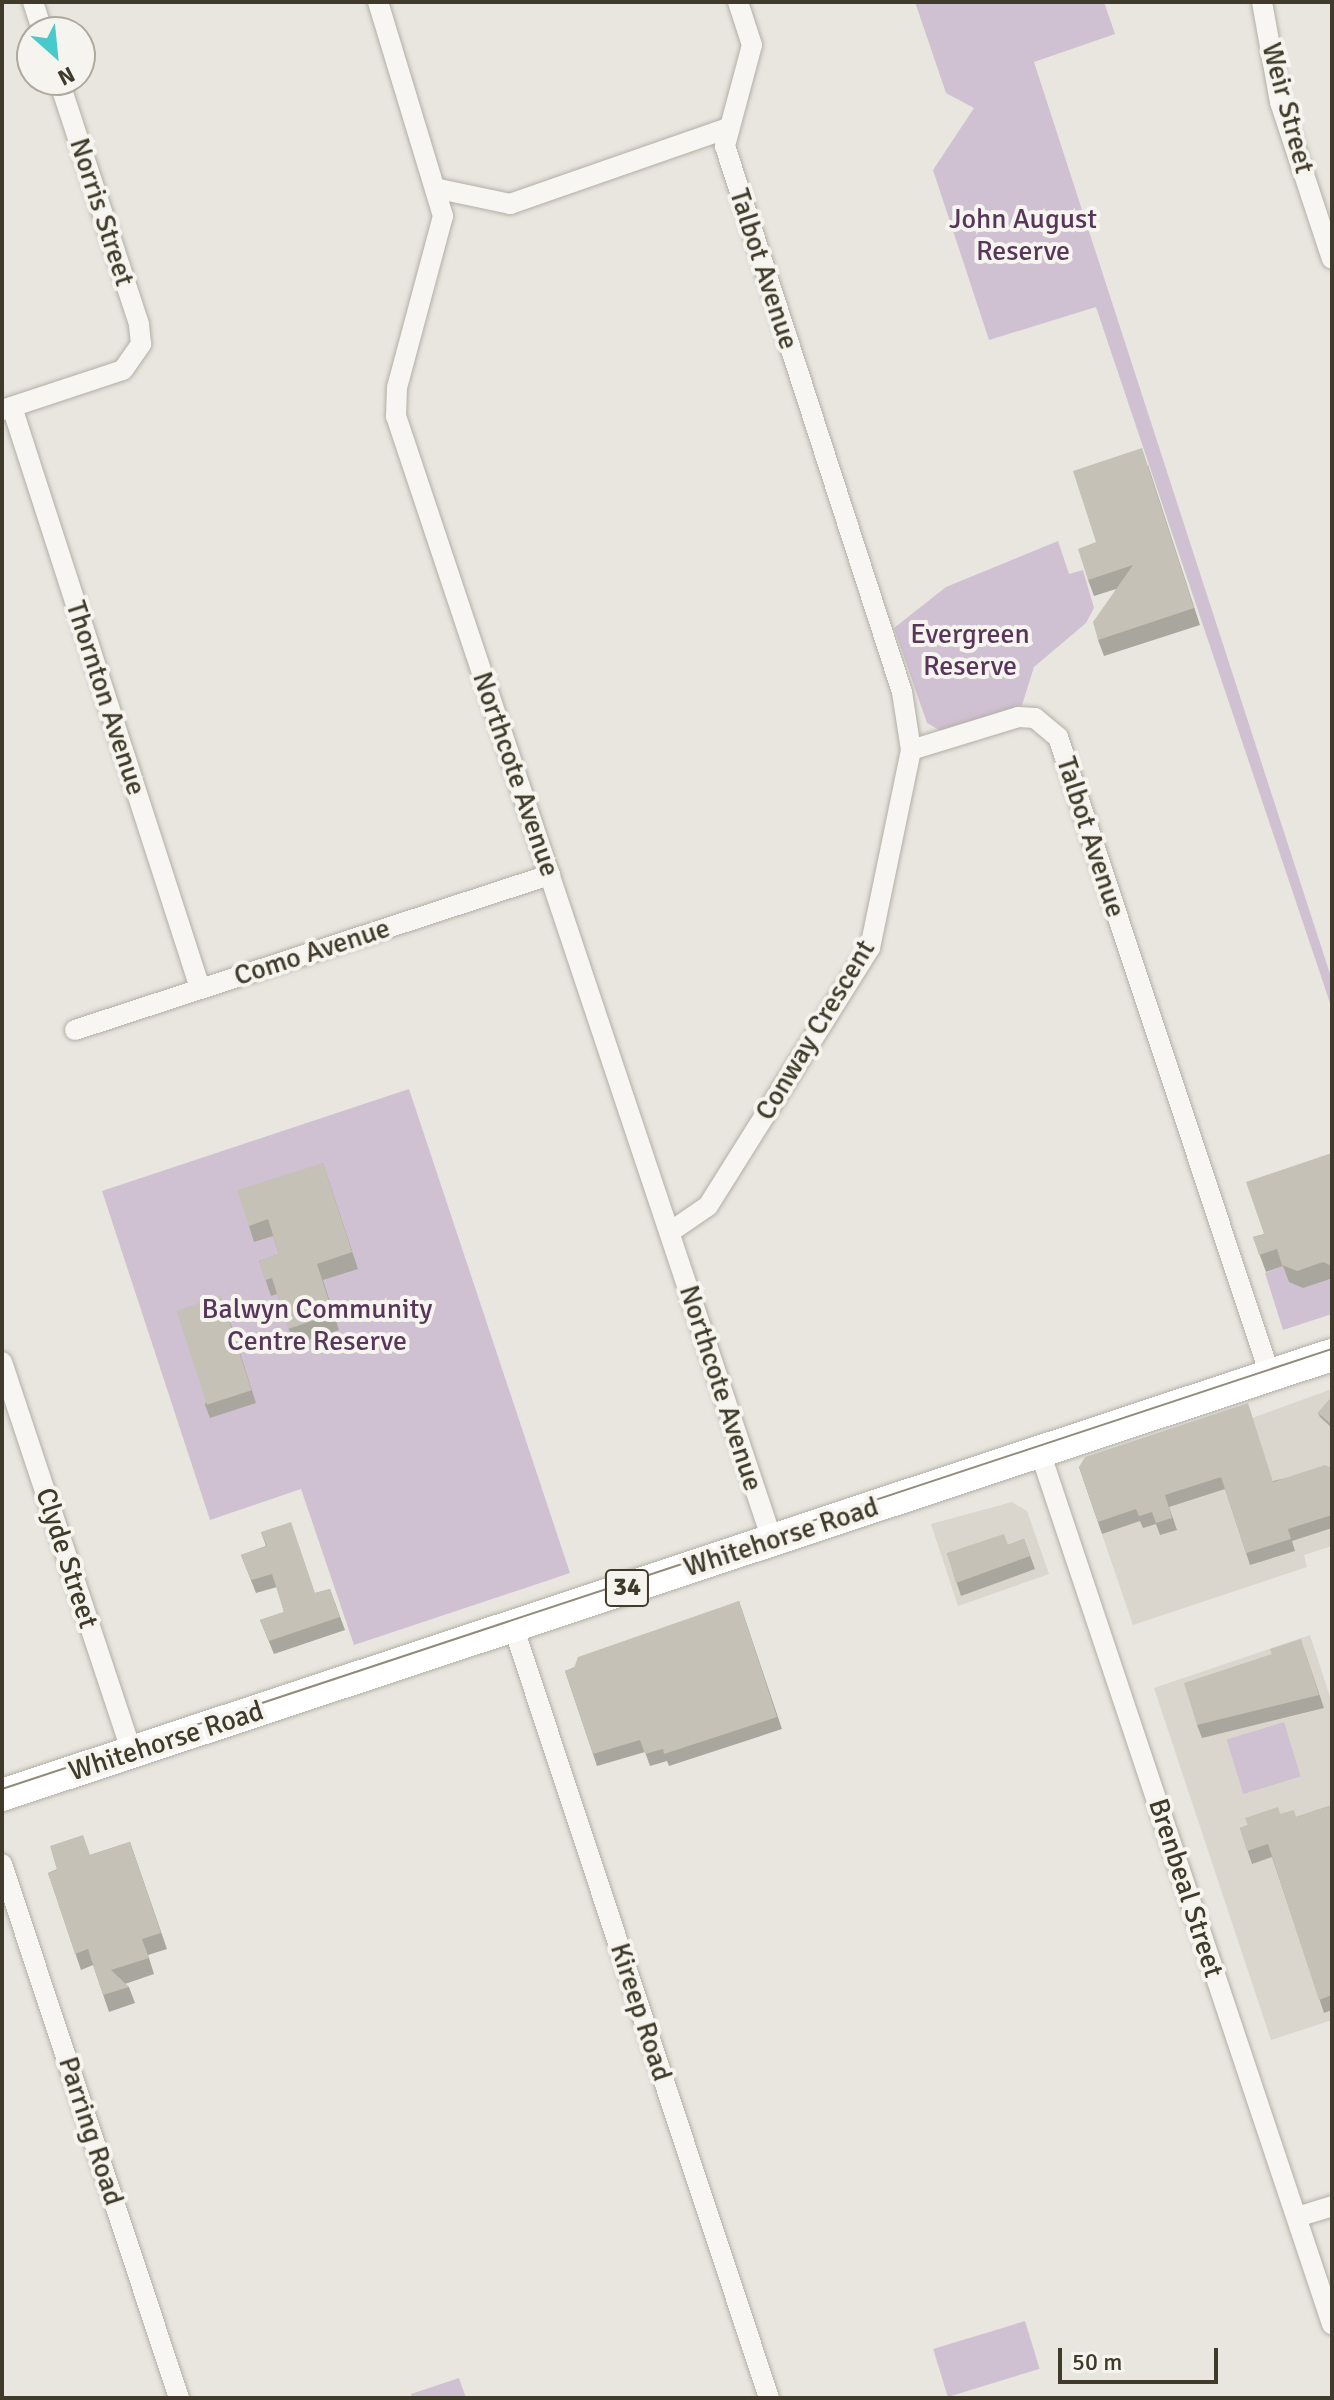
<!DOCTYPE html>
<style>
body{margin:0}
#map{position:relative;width:1334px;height:2400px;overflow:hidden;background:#e8e6df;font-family:Signika,sans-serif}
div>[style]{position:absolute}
.built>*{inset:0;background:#dad6cd}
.green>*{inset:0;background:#d0c1d2;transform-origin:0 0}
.roads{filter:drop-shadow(0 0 2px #b2afa5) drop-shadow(0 0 2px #b2afa5)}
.minor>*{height:20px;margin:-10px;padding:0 10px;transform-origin:10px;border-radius:10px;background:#f7f6f2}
.primary>*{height:32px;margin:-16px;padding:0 16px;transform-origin:16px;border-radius:16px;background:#fff}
.tram>*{height:2px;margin:-1px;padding:0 1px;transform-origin:1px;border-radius:1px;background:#918b79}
.wall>*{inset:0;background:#a9a69d}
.building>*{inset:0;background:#c5c1b7;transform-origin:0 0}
span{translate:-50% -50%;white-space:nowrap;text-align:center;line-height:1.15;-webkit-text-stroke:8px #f6f4ef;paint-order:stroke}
.shield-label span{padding:2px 6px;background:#f6f4ef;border:2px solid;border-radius:6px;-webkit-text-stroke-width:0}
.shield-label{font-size:26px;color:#3f3a29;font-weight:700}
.street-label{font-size:28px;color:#3f3a29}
.park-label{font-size:28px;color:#58365a}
.frame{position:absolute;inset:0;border:4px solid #3f3a29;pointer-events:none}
.north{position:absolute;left:16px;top:16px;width:80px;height:80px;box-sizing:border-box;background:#f6f4ef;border:2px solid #adaaa0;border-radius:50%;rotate:153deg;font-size:22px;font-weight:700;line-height:32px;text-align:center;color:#3f3a29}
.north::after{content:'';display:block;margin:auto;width:28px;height:36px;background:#47cac9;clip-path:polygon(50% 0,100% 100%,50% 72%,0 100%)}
.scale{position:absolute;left:1058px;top:2348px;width:160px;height:36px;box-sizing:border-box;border:4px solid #3f3a29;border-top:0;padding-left:10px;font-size:24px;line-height:28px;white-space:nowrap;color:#3f3a29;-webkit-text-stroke:6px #f6f4ef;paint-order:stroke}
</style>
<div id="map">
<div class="built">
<i style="clip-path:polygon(1332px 1389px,1332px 1546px,1304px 1555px,1307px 1567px,1133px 1625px,1083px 1479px)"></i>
<i style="clip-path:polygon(1012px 1502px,1027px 1511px,1049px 1574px,958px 1606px,931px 1524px)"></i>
<i style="clip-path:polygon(1310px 1635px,1332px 1703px,1332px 2020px,1271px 2040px,1154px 1688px)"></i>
</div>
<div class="green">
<i style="clip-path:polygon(915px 2px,1104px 2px,1115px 34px,1034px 62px,1332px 980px,1332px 1009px,1096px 307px,989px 340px,933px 170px,974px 108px,946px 93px)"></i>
<i style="clip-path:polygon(1058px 541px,1069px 574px,1083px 570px,1094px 608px,1086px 623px,1034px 667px,1022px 705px,941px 731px,927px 723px,894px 628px,946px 587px)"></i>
<i style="clip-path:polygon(409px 1089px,570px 1573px,354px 1645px,301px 1489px,210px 1520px,102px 1191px)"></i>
<i style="clip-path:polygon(1283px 1266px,1332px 1280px,1332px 1314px,1283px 1330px,1265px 1273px)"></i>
<i style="left:1284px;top:1722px;width:57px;height:60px;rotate:73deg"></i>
<i style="left:1025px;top:2321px;width:50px;height:96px;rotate:73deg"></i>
<i style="clip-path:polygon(459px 2378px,466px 2398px,412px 2398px,411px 2394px)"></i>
</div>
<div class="roads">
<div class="minor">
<i style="left:33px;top:2px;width:32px;rotate:72deg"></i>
<i style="left:378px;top:2px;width:224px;rotate:73.1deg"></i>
<i style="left:443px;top:216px;width:178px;rotate:105deg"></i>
<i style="left:397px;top:388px;width:28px;rotate:92deg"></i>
<i style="left:396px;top:416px;width:1185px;rotate:71.5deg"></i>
<i style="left:738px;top:2px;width:45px;rotate:72deg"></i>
<i style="left:752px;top:45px;width:105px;rotate:105deg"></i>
<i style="left:725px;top:146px;width:574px;rotate:72.04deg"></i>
<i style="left:902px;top:692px;width:59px;rotate:81.2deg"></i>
<i style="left:911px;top:750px;width:112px;rotate:-17.1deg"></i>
<i style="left:1018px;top:717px;width:17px;rotate:3deg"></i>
<i style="left:1035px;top:718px;width:30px;rotate:40deg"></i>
<i style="left:1058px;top:737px;width:672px;rotate:71.62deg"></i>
<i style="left:1262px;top:2px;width:102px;rotate:79.8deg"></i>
<i style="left:1280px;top:102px;width:165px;rotate:71.7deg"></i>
<i style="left:439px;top:189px;width:73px;rotate:11.9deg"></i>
<i style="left:510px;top:204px;width:231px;rotate:-19.2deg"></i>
<i style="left:12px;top:407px;width:611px;rotate:72.07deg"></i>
<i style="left:2px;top:410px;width:127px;rotate:-18.3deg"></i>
<i style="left:123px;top:370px;width:32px;rotate:-55deg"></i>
<i style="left:141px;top:344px;width:20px;rotate:-96deg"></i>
<i style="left:139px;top:324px;width:257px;rotate:-108.2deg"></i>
<i style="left:75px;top:1030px;width:500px;rotate:-18.1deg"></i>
<i style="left:670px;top:1232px;width:46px;rotate:-34.4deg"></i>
<i style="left:708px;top:1206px;width:305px;rotate:-57.9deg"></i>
<i style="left:870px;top:948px;width:202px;rotate:-78.3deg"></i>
<i style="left:2px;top:1362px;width:412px;rotate:71.6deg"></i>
<i style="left:1040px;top:1452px;width:920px;rotate:71.49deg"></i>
<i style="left:513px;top:1626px;width:813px;rotate:71.65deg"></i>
<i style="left:2px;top:1864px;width:563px;rotate:71.66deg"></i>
<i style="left:1297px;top:2217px;width:37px;rotate:-17deg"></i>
</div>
<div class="primary">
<i style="left:2px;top:1795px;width:1401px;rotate:-18.31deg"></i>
</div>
</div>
<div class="tram">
<i style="left:2px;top:1789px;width:1401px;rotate:-18.31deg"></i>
</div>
<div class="wall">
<i style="clip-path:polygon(1148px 465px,1200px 625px,1104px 656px,1098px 640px,1116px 589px,1094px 596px,1088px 580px,1096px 542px)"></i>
<i style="clip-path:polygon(1332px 1153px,1332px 1280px,1330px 1279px,1303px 1288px,1289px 1282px,1283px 1266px,1266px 1272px,1253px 1237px,1264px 1234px)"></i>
<i style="clip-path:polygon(323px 1163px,358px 1269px,323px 1280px,339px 1330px,294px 1345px,277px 1294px,271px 1296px,259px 1261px,279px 1254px,273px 1236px,254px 1242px,249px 1226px)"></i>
<i style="clip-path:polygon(226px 1309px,256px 1403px,210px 1418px,205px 1405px)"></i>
<i style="clip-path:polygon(1332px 1397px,1332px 1428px,1320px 1417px,1318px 1413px)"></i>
<i style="clip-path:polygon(1079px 1467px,1273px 1481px,1332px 1468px,1332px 1528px,1292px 1541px,1295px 1551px,1250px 1565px,1225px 1489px,1169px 1507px,1177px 1530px,1160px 1535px,1156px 1524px,1143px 1528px,1140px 1521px,1102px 1534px)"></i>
<i style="clip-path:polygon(261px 1532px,315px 1593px,330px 1589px,345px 1630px,274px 1654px,260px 1620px,284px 1612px,277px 1587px,256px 1593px,241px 1555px,266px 1546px)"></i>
<i style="clip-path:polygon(1024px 1539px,1035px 1569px,961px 1596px,947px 1553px,1008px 1545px)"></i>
<i style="clip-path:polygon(739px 1601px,782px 1729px,669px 1766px,667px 1761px,650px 1766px,645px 1752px,597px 1766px,565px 1671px)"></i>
<i style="clip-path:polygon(1305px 1652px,1324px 1708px,1202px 1738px,1197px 1725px)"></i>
<i style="clip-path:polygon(1332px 1805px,1332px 2010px,1324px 2013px,1272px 1857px,1252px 1864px,1240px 1828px,1280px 1814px,1296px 1817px)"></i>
<i style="clip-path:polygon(130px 1842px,167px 1949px,148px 1955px,154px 1974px,125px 1984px,129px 1987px,135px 2003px,109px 2012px,93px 1965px,81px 1970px,48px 1873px,90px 1855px)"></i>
</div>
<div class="building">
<i style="clip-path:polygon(1142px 448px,1194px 608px,1098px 640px,1093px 622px,1133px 565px,1088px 580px,1078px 549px,1096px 542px,1073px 471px)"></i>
<i style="clip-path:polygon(1332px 1153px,1332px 1266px,1323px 1262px,1297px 1271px,1282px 1265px,1277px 1249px,1259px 1255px,1253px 1237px,1264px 1234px,1246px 1182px)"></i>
<i style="clip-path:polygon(323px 1163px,352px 1252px,317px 1264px,333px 1314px,288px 1329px,272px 1278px,265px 1280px,259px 1261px,279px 1254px,268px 1219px,249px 1226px,237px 1190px)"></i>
<i style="left:221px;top:1296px;width:99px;height:47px;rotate:72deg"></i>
<i style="clip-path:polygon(1332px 1397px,1332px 1425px,1318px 1413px)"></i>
<i style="clip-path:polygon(1248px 1403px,1273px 1482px,1325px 1465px,1332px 1468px,1332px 1515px,1288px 1529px,1291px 1539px,1246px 1553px,1221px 1477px,1165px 1495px,1172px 1518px,1156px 1523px,1152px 1512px,1139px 1516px,1136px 1509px,1098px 1522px,1079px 1467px,1085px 1457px)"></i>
<i style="clip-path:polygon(291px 1522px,315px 1593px,330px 1589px,340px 1617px,269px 1641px,260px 1620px,284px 1612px,272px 1574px,251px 1580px,241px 1555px,267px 1546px,261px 1532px)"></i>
<i style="clip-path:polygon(1004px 1534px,1008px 1545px,1024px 1539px,1030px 1556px,956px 1583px,947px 1553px)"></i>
<i style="clip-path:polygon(739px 1601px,777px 1717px,664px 1754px,663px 1749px,645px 1754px,640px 1740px,593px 1754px,565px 1671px,574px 1668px,578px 1657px)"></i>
<i style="clip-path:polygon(1301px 1639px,1319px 1695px,1197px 1725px,1184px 1683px,1272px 1654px,1270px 1649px)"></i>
<i style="clip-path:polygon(1332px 1805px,1332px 1995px,1319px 2000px,1268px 1844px,1247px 1851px,1240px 1828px,1248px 1825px,1245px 1818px,1278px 1807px,1280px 1814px,1294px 1810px,1296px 1817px)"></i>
<i style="clip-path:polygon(83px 1835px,90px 1855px,130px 1842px,161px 1933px,142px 1939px,149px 1958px,111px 1970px,129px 1987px,103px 1995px,88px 1949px,75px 1954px,48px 1873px,57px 1870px,50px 1846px)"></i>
</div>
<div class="shield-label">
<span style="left:627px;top:1588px">34</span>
</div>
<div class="street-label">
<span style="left:1288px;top:108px;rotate:75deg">Weir Street</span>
<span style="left:102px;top:212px;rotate:72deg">Norris Street</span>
<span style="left:764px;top:269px;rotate:72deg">Talbot Avenue</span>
<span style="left:106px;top:698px;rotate:72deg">Thornton Avenue</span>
<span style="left:516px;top:774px;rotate:71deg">Northcote Avenue</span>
<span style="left:1091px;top:837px;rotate:72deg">Talbot Avenue</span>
<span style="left:312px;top:952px;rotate:-18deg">Como Avenue</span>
<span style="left:815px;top:1030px;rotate:-59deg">Conway Crescent</span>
<span style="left:721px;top:1388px;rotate:72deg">Northcote Avenue</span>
<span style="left:781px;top:1537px;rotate:-18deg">Whitehorse Road</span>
<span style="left:67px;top:1558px;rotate:72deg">Clyde Street</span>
<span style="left:166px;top:1741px;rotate:-18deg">Whitehorse Road</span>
<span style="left:1186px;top:1888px;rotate:72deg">Brenbeal Street</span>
<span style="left:641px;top:2012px;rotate:72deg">Kireep Road</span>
<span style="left:91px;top:2131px;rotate:72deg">Parring Road</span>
</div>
<div class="park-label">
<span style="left:1023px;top:235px">John August<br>Reserve</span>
<span style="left:970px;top:650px">Evergreen<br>Reserve</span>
<span style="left:317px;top:1325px">Balwyn Community<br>Centre Reserve</span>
</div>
<div class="frame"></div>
<div class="north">N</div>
<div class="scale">50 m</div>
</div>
